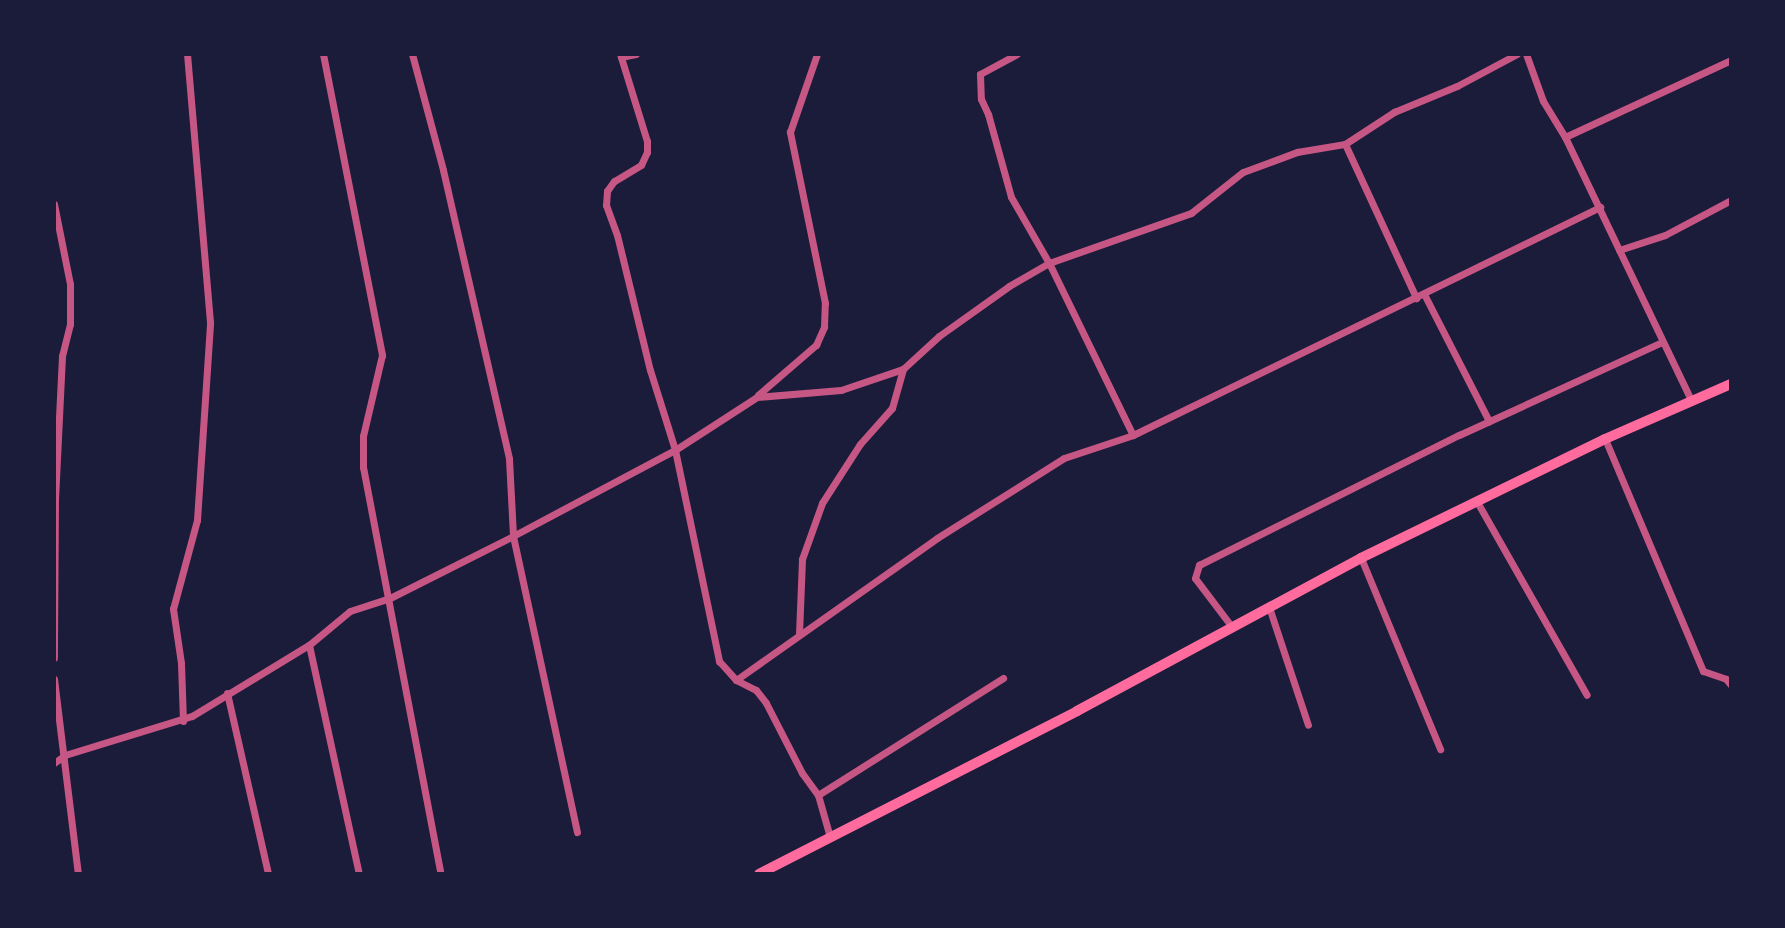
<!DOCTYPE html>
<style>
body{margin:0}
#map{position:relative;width:1785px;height:928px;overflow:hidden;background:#1b1b3a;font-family:"Roboto Condensed",sans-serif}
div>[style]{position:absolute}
.minor>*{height:7px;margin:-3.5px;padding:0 3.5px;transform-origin:3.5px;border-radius:3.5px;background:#c65784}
.secondary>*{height:10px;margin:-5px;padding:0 5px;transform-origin:5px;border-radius:5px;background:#ff6b9d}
span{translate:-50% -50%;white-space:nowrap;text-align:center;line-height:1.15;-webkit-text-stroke:8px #1b1b3a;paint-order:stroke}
.frame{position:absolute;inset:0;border:56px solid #1b1b3a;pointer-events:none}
</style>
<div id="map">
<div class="minor">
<i style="left:323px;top:54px;width:307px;rotate:78.9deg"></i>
<i style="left:382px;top:355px;width:83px;rotate:103.2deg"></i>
<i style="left:363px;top:436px;width:31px;rotate:90deg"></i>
<i style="left:363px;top:467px;width:414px;rotate:79.2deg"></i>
<i style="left:412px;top:54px;width:120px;rotate:75deg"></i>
<i style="left:443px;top:170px;width:296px;rotate:77.1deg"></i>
<i style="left:509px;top:459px;width:77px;rotate:87deg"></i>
<i style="left:513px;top:536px;width:303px;rotate:77.8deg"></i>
<i style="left:620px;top:54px;width:91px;rotate:72.8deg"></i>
<i style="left:647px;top:141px;width:11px;rotate:90deg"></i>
<i style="left:647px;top:152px;width:14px;rotate:115deg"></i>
<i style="left:641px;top:165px;width:31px;rotate:149deg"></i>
<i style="left:614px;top:181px;width:12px;rotate:125deg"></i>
<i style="left:607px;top:191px;width:14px;rotate:94deg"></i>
<i style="left:606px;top:205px;width:32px;rotate:70deg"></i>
<i style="left:617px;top:235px;width:139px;rotate:76.3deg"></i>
<i style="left:650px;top:370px;width:84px;rotate:72.6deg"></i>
<i style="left:675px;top:450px;width:216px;rotate:78.2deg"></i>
<i style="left:719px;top:661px;width:25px;rotate:48deg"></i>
<i style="left:736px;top:680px;width:22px;rotate:27deg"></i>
<i style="left:756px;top:690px;width:16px;rotate:52deg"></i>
<i style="left:766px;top:703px;width:79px;rotate:62.8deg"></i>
<i style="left:802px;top:773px;width:27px;rotate:54deg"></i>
<i style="left:818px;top:795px;width:44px;rotate:74.1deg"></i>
<i style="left:1017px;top:54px;width:42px;rotate:151.6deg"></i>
<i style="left:980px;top:74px;width:25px;rotate:88deg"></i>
<i style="left:981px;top:99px;width:17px;rotate:65deg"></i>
<i style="left:988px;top:114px;width:86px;rotate:74.5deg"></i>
<i style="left:1011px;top:197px;width:76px;rotate:60.1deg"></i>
<i style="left:1049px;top:263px;width:191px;rotate:64deg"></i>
<i style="left:1526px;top:54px;width:50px;rotate:70.1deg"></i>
<i style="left:1543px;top:101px;width:42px;rotate:58.6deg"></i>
<i style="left:1565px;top:137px;width:292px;rotate:64.4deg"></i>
<i style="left:621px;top:57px;width:15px;rotate:-11deg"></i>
<i style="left:1565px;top:137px;width:183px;rotate:-24.9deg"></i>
<i style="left:1345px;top:144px;width:170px;rotate:65.2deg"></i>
<i style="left:54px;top:204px;width:82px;rotate:78.7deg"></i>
<i style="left:70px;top:284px;width:40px;rotate:90deg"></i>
<i style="left:70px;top:324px;width:33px;rotate:104deg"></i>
<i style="left:62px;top:356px;width:144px;rotate:92.8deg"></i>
<i style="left:55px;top:500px;width:158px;rotate:90.4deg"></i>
<i style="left:1619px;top:250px;width:48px;rotate:-18.1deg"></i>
<i style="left:1665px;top:235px;width:75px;rotate:-27.9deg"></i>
<i style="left:1424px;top:294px;width:143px;rotate:62.9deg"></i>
<i style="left:758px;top:395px;width:77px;rotate:-40.8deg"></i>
<i style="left:816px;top:345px;width:20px;rotate:-66deg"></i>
<i style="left:824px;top:327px;width:24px;rotate:-88deg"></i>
<i style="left:825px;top:303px;width:175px;rotate:-101.6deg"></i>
<i style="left:790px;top:132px;width:83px;rotate:-70.9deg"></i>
<i style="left:1605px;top:439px;width:252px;rotate:67.1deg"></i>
<i style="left:1703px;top:671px;width:24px;rotate:19deg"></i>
<i style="left:1726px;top:679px;width:8px;rotate:50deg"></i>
<i style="left:1476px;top:500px;width:224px;rotate:60.4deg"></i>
<i style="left:1361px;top:558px;width:207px;rotate:67.5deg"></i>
<i style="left:1269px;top:607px;width:124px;rotate:71.7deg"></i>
<i style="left:1232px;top:627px;width:61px;rotate:-127.1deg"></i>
<i style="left:1195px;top:578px;width:14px;rotate:-73deg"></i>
<i style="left:1199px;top:565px;width:291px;rotate:-26.6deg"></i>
<i style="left:1459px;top:435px;width:223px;rotate:-24.6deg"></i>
<i style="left:799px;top:634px;width:75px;rotate:-87.7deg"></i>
<i style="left:802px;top:559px;width:59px;rotate:-70.3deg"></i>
<i style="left:822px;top:503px;width:70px;rotate:-57.2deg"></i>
<i style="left:860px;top:444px;width:48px;rotate:-48.4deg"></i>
<i style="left:892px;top:408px;width:41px;rotate:-74.2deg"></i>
<i style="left:309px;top:645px;width:234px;rotate:77.7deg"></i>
<i style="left:54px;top:679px;width:196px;rotate:83deg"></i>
<i style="left:736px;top:680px;width:246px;rotate:-35.2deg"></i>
<i style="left:937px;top:538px;width:150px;rotate:-32.2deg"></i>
<i style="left:1064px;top:458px;width:73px;rotate:-18.4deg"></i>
<i style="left:1133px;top:435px;width:520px;rotate:-26.02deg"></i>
<i style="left:227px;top:693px;width:186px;rotate:77.2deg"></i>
<i style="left:183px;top:721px;width:58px;rotate:-92deg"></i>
<i style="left:181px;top:663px;width:55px;rotate:-98.4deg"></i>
<i style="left:173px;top:609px;width:92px;rotate:-74.9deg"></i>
<i style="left:197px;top:520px;width:198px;rotate:-86.2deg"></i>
<i style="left:210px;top:322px;width:269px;rotate:-94.9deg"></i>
<i style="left:54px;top:763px;width:14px;rotate:-36deg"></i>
<i style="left:65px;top:755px;width:133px;rotate:-17.1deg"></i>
<i style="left:192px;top:716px;width:137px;rotate:-31.3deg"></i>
<i style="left:309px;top:645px;width:53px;rotate:-39.7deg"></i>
<i style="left:350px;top:611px;width:40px;rotate:-18deg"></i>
<i style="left:388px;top:599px;width:140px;rotate:-26.7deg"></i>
<i style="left:513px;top:536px;width:183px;rotate:-28deg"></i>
<i style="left:675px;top:450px;width:98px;rotate:-32.9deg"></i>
<i style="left:757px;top:397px;width:84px;rotate:-4.8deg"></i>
<i style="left:841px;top:390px;width:65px;rotate:-18.7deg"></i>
<i style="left:903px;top:369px;width:49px;rotate:-42.5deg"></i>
<i style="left:939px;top:336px;width:86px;rotate:-35.5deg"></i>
<i style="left:1009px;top:286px;width:46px;rotate:-29.9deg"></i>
<i style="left:1049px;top:263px;width:151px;rotate:-19.4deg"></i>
<i style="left:1191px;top:213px;width:66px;rotate:-38.3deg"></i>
<i style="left:1243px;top:172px;width:58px;rotate:-20.3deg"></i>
<i style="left:1297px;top:152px;width:49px;rotate:-9.5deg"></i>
<i style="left:1345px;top:144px;width:59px;rotate:-33.1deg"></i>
<i style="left:1394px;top:112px;width:68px;rotate:-22.4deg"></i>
<i style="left:1457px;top:86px;width:68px;rotate:-28.1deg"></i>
<i style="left:818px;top:795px;width:219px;rotate:-32.3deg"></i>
</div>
<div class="secondary">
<i style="left:759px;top:874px;width:357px;rotate:-27.1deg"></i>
<i style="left:1077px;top:711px;width:323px;rotate:-28.3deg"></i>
<i style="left:1361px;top:558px;width:271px;rotate:-26deg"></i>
<i style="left:1605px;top:439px;width:137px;rotate:-23.6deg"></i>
</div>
<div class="frame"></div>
</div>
